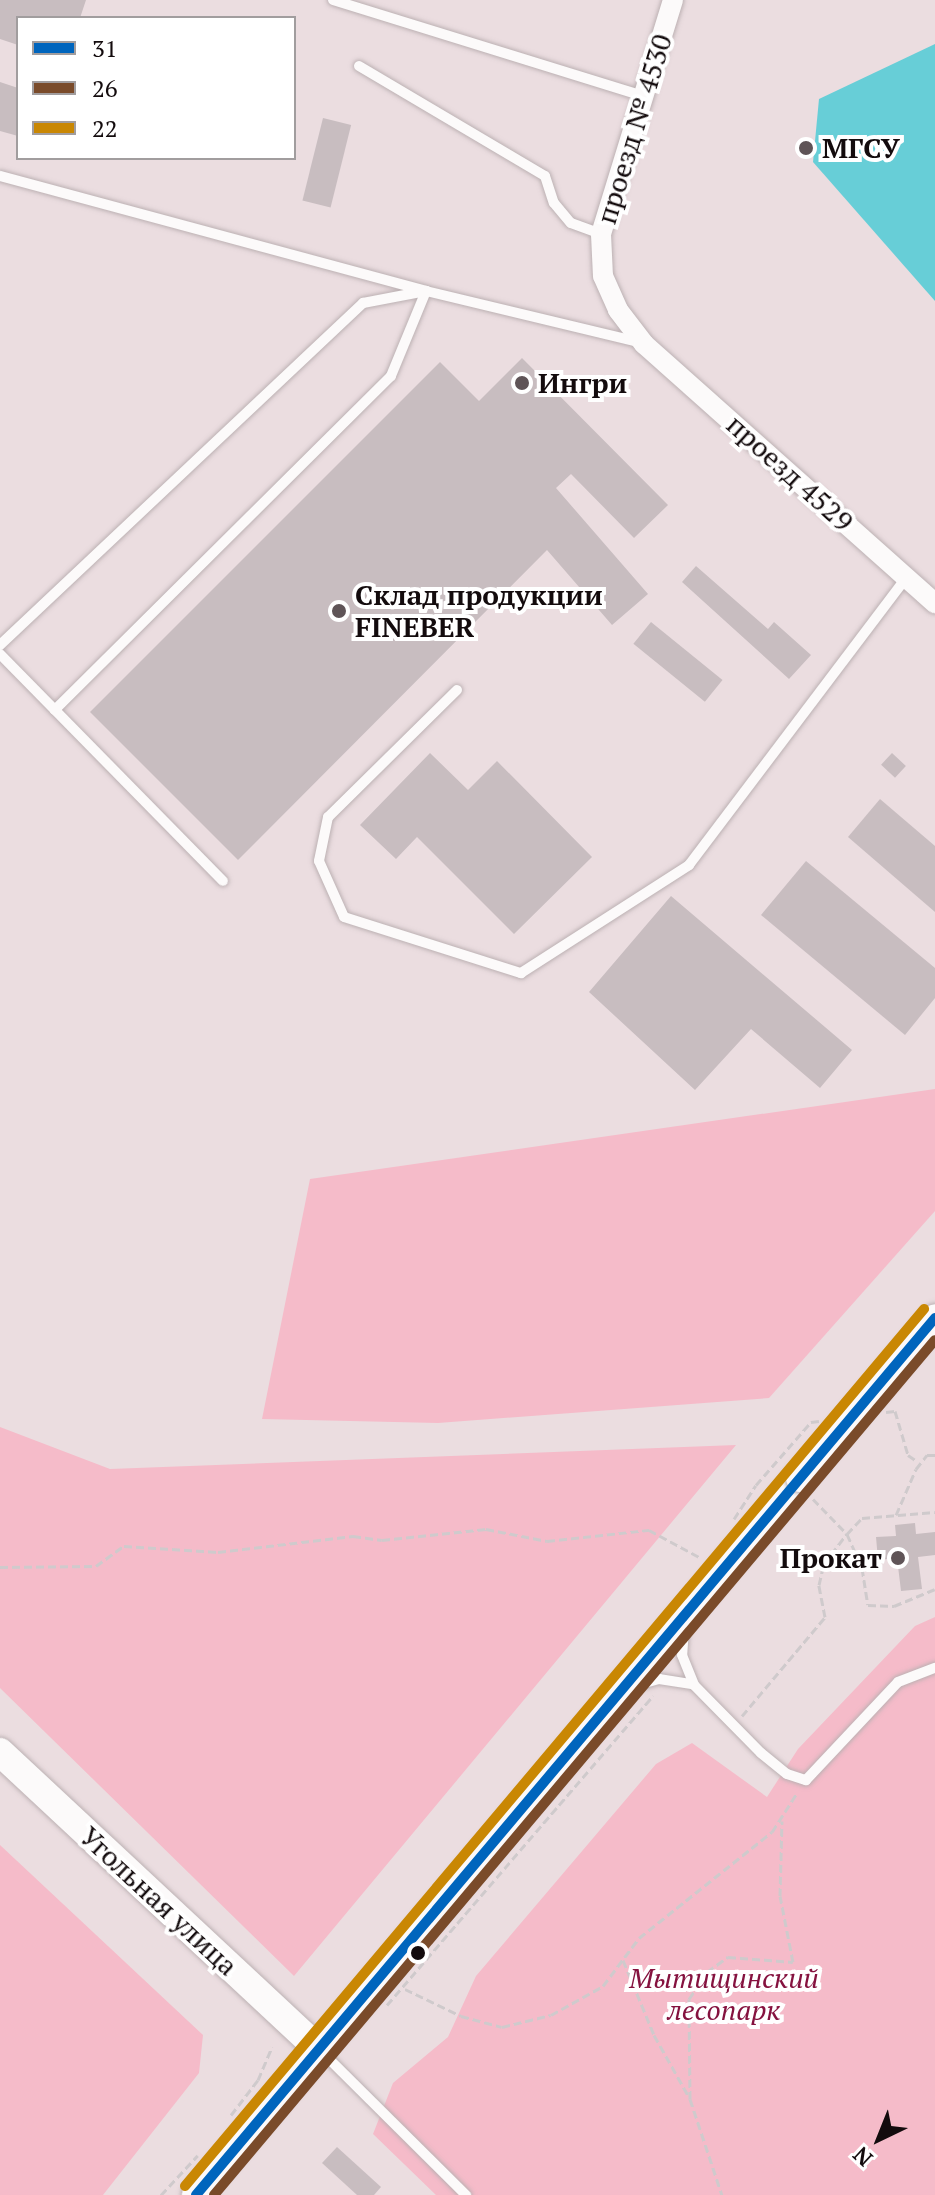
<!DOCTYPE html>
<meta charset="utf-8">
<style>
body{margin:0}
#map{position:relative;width:935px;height:2195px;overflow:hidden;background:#ebdde0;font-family:"PT Serif",serif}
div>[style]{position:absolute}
.green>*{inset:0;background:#f5bbc9}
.water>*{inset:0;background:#67ced7}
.building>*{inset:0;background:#c8bdc0;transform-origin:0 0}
.path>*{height:3px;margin-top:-1.5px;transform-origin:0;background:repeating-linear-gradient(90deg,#cfcacc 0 8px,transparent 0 12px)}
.roads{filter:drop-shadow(0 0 2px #bcb1b3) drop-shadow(0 0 2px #bcb1b3)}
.lane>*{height:10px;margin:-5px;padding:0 5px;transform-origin:5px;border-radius:5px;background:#fcfafa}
.street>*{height:20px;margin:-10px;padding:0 10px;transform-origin:10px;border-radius:10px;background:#fcfafa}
.secondary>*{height:28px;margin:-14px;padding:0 14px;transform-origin:14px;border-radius:14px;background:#fcfafa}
.bridges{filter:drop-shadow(0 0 2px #bcb1b3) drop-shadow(0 0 2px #bcb1b3)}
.secondary-bridge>*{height:28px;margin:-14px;padding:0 14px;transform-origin:14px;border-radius:14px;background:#fcfafa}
.bus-1>*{height:10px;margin:-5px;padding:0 5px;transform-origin:5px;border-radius:5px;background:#0065bd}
.bus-2>*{height:10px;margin:-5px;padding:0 5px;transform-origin:5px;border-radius:5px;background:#7a4b2a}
.bus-3>*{height:10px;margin:-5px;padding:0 5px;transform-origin:5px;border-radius:5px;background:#c98703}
.dots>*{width:22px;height:22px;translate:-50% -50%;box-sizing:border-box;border:4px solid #fff;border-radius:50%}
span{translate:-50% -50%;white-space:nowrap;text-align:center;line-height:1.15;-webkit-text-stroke:8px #fff;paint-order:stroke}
.street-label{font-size:28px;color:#130b0d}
.poi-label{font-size:28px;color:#130b0d;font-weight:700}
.left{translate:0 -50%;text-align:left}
.right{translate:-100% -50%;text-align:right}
.park-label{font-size:28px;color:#85123f;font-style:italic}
.legend{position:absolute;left:16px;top:16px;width:280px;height:144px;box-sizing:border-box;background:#fff;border:2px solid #a19d9e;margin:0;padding:10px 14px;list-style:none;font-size:24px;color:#130b0d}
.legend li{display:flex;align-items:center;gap:16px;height:40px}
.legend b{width:40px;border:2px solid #a19d9e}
.north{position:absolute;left:839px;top:2099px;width:80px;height:80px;-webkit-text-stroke:6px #fff;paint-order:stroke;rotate:223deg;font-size:22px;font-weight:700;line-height:32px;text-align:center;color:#130b0d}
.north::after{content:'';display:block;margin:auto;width:28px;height:36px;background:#130b0d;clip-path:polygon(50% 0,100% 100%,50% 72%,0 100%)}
</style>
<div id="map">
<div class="green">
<i style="clip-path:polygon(935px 1089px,935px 1211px,769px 1398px,438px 1423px,262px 1419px,310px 1179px)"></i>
<i style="clip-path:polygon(0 1427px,110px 1469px,736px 1445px,294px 1976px,0 1688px)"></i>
<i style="clip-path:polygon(935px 1617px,935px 2195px,436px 2195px,373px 2134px,393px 2083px,448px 2037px,476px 1976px,656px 1764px,692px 1743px,767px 1797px,798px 1749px,915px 1626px)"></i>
<i style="clip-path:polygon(0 1845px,203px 2035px,199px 2073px,103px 2195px,0 2195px)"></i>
</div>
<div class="water">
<i style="clip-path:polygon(935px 44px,935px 301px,813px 162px,819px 99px)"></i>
</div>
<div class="building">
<i style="clip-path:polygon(0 0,86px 0,80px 18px,18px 18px,18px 45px,0 39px)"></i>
<i style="clip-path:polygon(0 82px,18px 88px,18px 136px,0 131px)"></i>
<i style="left:323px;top:118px;width:29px;height:85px;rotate:14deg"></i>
<i style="clip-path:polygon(522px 358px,668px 505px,634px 538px,571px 474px,556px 488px,648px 594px,612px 625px,547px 550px,238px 860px,90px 712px,440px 362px,479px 401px)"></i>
<i style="clip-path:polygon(696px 566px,768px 629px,774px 622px,811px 655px,789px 679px,682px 582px)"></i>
<i style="left:651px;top:622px;width:92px;height:28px;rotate:39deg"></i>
<i style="clip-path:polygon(430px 753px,468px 790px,497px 761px,592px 857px,514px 934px,417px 837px,396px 859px,360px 825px)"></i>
<i style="left:892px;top:753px;width:19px;height:16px;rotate:43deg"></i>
<i style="clip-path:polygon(880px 799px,935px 846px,935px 912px,848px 837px)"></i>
<i style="clip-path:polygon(806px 861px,935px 968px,935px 998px,905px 1035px,761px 915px)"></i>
<i style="clip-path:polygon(671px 896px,852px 1050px,820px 1088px,751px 1029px,695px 1090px,589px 992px)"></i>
<i style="clip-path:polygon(915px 1523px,916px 1534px,935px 1532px,935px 1555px,918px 1557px,922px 1589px,901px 1591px,897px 1558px,878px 1560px,876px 1537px,896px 1536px,895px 1525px)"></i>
<i style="clip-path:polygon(337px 2147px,381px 2187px,374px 2195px,357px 2195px,322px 2163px)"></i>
</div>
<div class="path">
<i style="left:886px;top:1412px;width:9px;rotate:-6deg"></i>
<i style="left:895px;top:1411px;width:46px;rotate:73.5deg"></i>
<i style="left:908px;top:1455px;width:11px;rotate:34deg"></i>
<i style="left:813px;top:1499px;width:49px;rotate:45.8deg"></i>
<i style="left:847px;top:1534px;width:22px;rotate:-47deg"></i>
<i style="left:862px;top:1518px;width:73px;rotate:-4.7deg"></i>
<i style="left:896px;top:1515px;width:50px;rotate:-66.5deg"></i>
<i style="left:916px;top:1469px;width:18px;rotate:-52deg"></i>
<i style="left:927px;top:1455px;width:8px"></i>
<i style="left:734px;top:1519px;width:40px;rotate:-57.1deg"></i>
<i style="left:756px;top:1485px;width:84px;rotate:-48.9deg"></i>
<i style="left:811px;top:1422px;width:8px;rotate:-7deg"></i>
<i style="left:0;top:1567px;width:96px;rotate:-0.6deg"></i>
<i style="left:96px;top:1566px;width:34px;rotate:-36deg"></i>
<i style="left:124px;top:1546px;width:94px;rotate:3.7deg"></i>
<i style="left:218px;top:1552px;width:136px;rotate:-6.8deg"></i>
<i style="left:353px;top:1536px;width:29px;rotate:8deg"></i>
<i style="left:382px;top:1540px;width:105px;rotate:-6deg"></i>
<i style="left:486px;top:1529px;width:62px;rotate:11.1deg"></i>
<i style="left:547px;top:1541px;width:103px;rotate:-6.2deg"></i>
<i style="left:649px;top:1530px;width:59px;rotate:28.3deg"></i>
<i style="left:742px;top:1716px;width:129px;rotate:-50deg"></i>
<i style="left:825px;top:1617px;width:33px;rotate:-101deg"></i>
<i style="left:819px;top:1585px;width:22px;rotate:-77deg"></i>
<i style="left:824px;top:1564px;width:38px;rotate:-53deg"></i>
<i style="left:847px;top:1534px;width:37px;rotate:66deg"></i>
<i style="left:862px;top:1568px;width:37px;rotate:81deg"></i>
<i style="left:868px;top:1605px;width:26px;rotate:2deg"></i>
<i style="left:894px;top:1606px;width:44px;rotate:-22.5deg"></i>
<i style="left:623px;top:1960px;width:81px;rotate:67.5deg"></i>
<i style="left:654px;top:2035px;width:73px;rotate:60.6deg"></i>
<i style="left:690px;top:2099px;width:101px;rotate:71.6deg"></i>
<i style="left:405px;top:1989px;width:62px;rotate:25.7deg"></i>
<i style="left:461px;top:2016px;width:42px;rotate:15deg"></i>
<i style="left:502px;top:2027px;width:50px;rotate:-13.8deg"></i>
<i style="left:551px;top:2015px;width:60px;rotate:-29.1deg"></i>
<i style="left:603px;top:1986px;width:60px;rotate:-53.1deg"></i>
<i style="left:639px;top:1938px;width:170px;rotate:-38.6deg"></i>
<i style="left:772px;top:1832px;width:46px;rotate:-57.3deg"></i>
<i style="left:387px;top:2005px;width:408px;rotate:-49.3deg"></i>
<i style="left:690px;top:2099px;width:100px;rotate:-90.6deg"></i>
<i style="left:689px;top:1999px;width:32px;rotate:-56deg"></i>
<i style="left:707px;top:1972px;width:26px;rotate:-36deg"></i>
<i style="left:728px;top:1957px;width:65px;rotate:4.4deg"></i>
<i style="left:793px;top:1962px;width:67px;rotate:-101.1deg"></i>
<i style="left:780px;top:1896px;width:75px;rotate:-88.5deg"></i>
<i style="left:231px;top:2115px;width:44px;rotate:-52.4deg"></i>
<i style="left:258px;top:2080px;width:36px;rotate:-67deg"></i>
<i style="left:161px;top:2195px;width:54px;rotate:-47.2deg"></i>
</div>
<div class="roads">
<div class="lane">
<i style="left:333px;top:0;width:325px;rotate:17.2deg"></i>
<i style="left:359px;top:66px;width:216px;rotate:30.6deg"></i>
<i style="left:545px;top:176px;width:28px;rotate:72deg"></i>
<i style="left:554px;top:203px;width:26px;rotate:50deg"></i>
<i style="left:571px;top:223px;width:32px;rotate:20deg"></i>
<i style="left:0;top:176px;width:441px;rotate:15.1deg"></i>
<i style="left:426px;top:291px;width:92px;rotate:112.4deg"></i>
<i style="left:391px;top:376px;width:474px;rotate:135.2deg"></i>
<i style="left:0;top:645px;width:499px;rotate:-43.3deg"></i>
<i style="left:363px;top:303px;width:64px;rotate:-10.8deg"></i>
<i style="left:426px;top:291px;width:219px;rotate:13.5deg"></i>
<i style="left:0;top:654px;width:318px;rotate:45.5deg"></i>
<i style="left:457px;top:690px;width:181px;rotate:135.4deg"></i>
<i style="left:328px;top:817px;width:45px;rotate:101.6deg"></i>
<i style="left:319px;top:861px;width:61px;rotate:65.9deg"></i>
<i style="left:344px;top:917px;width:186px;rotate:17.6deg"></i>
<i style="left:521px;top:973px;width:200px;rotate:-32.7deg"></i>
<i style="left:689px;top:865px;width:361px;rotate:-52.9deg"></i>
<i style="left:684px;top:1629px;width:26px;rotate:94deg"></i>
<i style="left:682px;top:1655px;width:32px;rotate:68deg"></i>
<i style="left:694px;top:1685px;width:95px;rotate:45.4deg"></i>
<i style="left:761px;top:1753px;width:33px;rotate:39deg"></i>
<i style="left:787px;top:1774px;width:20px;rotate:18deg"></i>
<i style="left:806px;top:1780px;width:134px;rotate:-46.8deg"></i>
<i style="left:898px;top:1682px;width:40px;rotate:-21deg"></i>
<i style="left:634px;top:1686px;width:26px;rotate:-16deg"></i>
<i style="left:659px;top:1679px;width:33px;rotate:9deg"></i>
<i style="left:320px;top:2050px;width:206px;rotate:44.8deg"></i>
</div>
<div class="street">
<i style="left:673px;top:0;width:245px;rotate:107.1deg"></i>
<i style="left:601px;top:234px;width:42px;rotate:87.3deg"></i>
<i style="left:603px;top:276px;width:37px;rotate:66deg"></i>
<i style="left:618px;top:310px;width:43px;rotate:52.6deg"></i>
<i style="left:644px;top:344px;width:390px;rotate:41.7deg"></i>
</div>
<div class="secondary">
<i style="left:0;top:1752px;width:435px;rotate:43deg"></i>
<i style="left:196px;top:2195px;width:937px;rotate:-49.89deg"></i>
</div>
</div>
<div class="bridges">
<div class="secondary-bridge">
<i style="left:800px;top:1478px;width:209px;rotate:-49.8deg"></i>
</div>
</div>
<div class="bus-1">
<i style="left:196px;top:2195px;width:1147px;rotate:-49.88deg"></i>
</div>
<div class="bus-2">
<i style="left:214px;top:2195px;width:1118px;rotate:-49.86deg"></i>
</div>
<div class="bus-3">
<i style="left:185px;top:2186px;width:1147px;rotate:-49.88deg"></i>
</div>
<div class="dots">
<i style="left:806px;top:148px;background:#5f5457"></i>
<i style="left:522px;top:383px;background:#5f5457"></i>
<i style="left:339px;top:611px;background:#5f5457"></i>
<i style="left:898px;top:1558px;background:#5f5457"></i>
<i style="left:418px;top:1953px;background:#130b0d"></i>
</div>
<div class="street-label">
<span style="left:634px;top:129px;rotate:-73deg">проезд № 4530</span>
<span style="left:790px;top:473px;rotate:42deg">проезд 4529</span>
<span style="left:159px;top:1901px;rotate:43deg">Угольная улица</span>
</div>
<div class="poi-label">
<span class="left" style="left:822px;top:148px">МГСУ</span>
<span class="left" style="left:538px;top:383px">Ингри</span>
<span class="left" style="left:355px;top:611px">Склад продукции<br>FINEBER</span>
<span class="right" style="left:882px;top:1558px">Прокат</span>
</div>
<div class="park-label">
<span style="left:724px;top:1994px">Мытищинский<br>лесопарк</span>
</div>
<ul class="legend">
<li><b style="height:10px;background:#0065bd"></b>31</li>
<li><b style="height:10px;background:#7a4b2a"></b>26</li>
<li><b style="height:10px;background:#c98703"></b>22</li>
</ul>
<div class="north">N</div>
</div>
